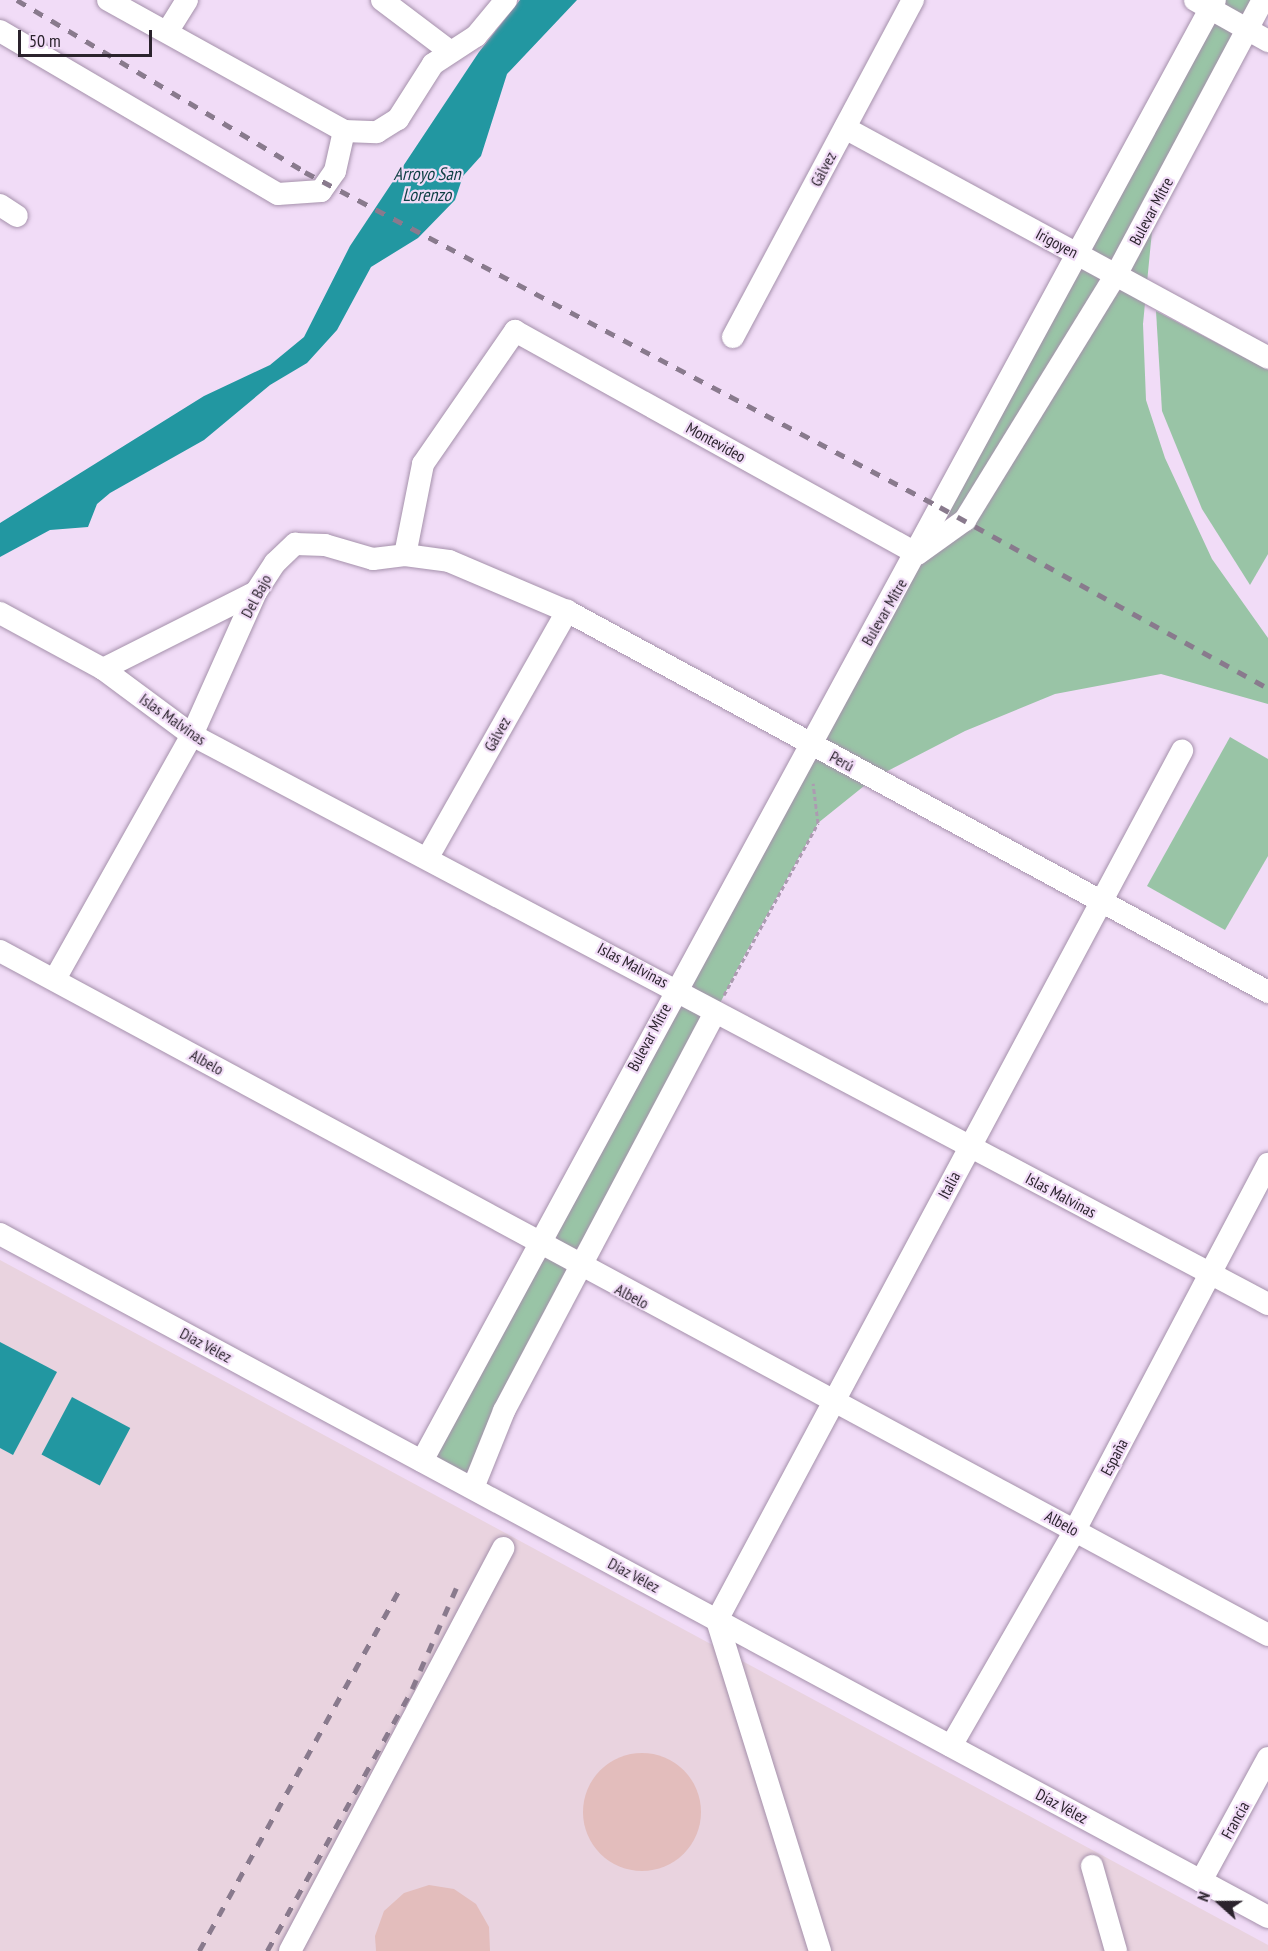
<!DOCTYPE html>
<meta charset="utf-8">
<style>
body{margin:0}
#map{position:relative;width:1268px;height:1951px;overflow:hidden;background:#f1dcf7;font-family:"PT Sans Narrow",sans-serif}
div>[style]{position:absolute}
.industrial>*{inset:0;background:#e9d3df}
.green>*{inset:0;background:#99c4a6}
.water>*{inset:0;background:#2297a1;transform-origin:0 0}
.building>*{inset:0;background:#e3bdbc}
.round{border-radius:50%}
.path>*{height:3px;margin-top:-1.5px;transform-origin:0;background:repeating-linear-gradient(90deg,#ac9bb1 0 4.5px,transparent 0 7.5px)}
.roads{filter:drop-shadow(0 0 2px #a591ab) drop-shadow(0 0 2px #a591ab)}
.minor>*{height:22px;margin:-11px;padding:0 11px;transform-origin:11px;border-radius:11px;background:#fff}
.rail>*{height:4.5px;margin-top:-2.25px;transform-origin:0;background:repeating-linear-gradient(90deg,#897a8d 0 10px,transparent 0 20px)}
span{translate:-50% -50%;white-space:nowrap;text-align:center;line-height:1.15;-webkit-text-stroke:4.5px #f1dcf7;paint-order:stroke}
.street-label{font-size:16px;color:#2b232d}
.water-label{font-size:18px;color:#0d3f44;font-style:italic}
.north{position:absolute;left:1190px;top:1873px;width:60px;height:60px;-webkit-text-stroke:4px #f1dcf7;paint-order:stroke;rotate:291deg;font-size:16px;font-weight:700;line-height:24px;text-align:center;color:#2b232d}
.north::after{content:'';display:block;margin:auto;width:21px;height:27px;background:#2b232d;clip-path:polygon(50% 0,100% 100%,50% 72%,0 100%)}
.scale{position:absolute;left:18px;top:30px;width:134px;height:27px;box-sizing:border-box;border:3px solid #2b232d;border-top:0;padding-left:8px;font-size:18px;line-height:21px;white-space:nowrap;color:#2b232d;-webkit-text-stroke:4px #f1dcf7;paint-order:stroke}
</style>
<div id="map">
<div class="industrial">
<i style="clip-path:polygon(0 1260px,1268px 1945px,1268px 1951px,0 1951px)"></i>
</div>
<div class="green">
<i style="clip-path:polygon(1215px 0,1263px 0,1169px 177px,1152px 231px,1143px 324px,1146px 400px,1165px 458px,1212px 559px,1268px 638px,1268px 704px,1161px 674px,1055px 694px,965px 731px,874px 778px,818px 823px,743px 958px,473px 1488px,422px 1461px)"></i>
<i style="clip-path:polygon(1156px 311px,1268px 370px,1268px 554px,1250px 585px,1202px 509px,1162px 411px)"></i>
<i style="clip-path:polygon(1230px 737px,1268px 759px,1268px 856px,1225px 930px,1147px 886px)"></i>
</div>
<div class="water">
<i style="clip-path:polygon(520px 0,577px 0,507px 74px,481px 156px,463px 176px,455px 200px,418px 238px,371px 267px,337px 330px,307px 363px,270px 385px,204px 440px,110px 493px,97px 504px,88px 527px,50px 530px,0 557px,0 523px,204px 396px,270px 365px,304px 337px,350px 246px,479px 52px)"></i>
<i style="clip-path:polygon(0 1342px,57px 1372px,13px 1455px,0 1448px)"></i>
<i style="left:72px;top:1397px;width:66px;height:65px;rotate:28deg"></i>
</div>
<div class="building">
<i class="round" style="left:583px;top:1753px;width:118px;height:118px"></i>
<i style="clip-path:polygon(429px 1885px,454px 1889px,476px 1904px,489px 1927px,490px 1951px,376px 1951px,375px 1936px,384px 1911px,404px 1893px)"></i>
</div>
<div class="path">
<i style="left:724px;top:995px;width:196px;rotate:-61.3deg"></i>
<i style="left:818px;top:823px;width:40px;rotate:-97.1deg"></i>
</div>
<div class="roads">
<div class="minor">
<i style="left:108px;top:0;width:270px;rotate:29deg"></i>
<i style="left:344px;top:131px;width:33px;rotate:2deg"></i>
<i style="left:377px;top:132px;width:25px;rotate:-32deg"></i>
<i style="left:398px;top:119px;width:65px;rotate:-57.5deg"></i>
<i style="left:433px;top:64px;width:51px;rotate:-33.1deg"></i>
<i style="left:476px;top:36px;width:47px;rotate:-50.2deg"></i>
<i style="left:382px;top:0;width:83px;rotate:37.1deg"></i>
<i style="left:1195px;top:0;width:84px;rotate:29.3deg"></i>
<i style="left:169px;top:29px;width:34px;rotate:-58deg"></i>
<i style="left:0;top:31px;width:322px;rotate:30.4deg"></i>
<i style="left:278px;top:194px;width:43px;rotate:-4deg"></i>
<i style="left:321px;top:191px;width:24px;rotate:-55deg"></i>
<i style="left:335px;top:171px;width:41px;rotate:-77.3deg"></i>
<i style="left:845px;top:128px;width:481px;rotate:28.5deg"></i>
<i style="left:0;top:205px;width:20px;rotate:33deg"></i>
<i style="left:733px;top:337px;width:382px;rotate:-61.9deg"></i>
<i style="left:919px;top:553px;width:57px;rotate:-35.7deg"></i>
<i style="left:965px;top:520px;width:288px;rotate:-58.4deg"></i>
<i style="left:1116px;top:275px;width:312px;rotate:-61.9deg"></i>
<i style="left:405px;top:555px;width:44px;rotate:7.8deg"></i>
<i style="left:449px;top:561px;width:128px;rotate:23deg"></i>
<i style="left:567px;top:611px;width:798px;rotate:28.52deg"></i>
<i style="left:0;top:613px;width:117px;rotate:28.5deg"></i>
<i style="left:103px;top:669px;width:111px;rotate:36.6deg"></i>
<i style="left:192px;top:735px;width:1217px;rotate:27.87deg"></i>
<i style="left:103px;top:669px;width:171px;rotate:-26.7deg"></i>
<i style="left:428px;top:857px;width:283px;rotate:-60.5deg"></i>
<i style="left:0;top:951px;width:1441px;rotate:28.34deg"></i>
<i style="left:55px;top:979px;width:280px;rotate:-60.7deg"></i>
<i style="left:192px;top:735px;width:157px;rotate:-65.9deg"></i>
<i style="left:256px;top:592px;width:35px;rotate:-57deg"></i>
<i style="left:275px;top:563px;width:28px;rotate:-44deg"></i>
<i style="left:295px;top:544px;width:30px;rotate:2deg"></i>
<i style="left:325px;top:545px;width:50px;rotate:16.3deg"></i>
<i style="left:373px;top:559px;width:32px;rotate:-7deg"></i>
<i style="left:405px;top:555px;width:93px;rotate:-78.8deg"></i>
<i style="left:423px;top:464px;width:162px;rotate:-55.3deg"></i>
<i style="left:515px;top:331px;width:460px;rotate:29deg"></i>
<i style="left:0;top:1234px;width:1440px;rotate:28.31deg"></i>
<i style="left:422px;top:1461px;width:1662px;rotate:-61.51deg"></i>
<i style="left:473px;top:1488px;width:83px;rotate:-68.1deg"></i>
<i style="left:504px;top:1411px;width:450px;rotate:-62.1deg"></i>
<i style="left:951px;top:1746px;width:249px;rotate:-60.1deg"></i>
<i style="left:1075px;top:1530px;width:414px;rotate:-62.2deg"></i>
<i style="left:1092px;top:1866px;width:88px;rotate:74.2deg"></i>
<i style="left:1201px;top:1881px;width:140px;rotate:-61.4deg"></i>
<i style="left:290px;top:1951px;width:456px;rotate:-62.1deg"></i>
<i style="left:820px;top:1951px;width:347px;rotate:-107.3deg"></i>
<i style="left:717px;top:1620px;width:986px;rotate:-61.85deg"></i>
</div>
</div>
<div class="rail">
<i style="left:17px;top:0;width:335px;rotate:30.8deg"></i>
<i style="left:305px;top:172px;width:718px;rotate:27.81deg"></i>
<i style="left:940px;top:507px;width:375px;rotate:28.9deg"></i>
<i style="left:199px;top:1951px;width:416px;rotate:-61deg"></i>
<i style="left:267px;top:1951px;width:299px;rotate:-61deg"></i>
<i style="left:412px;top:1689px;width:112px;rotate:-66.4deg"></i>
</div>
<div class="street-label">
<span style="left:823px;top:169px;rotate:-62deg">Gálvez</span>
<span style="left:1151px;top:211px;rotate:-62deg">Bulevar Mitre</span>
<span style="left:1057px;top:243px;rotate:28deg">Irigoyen</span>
<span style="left:716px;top:442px;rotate:29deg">Montevideo</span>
<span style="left:256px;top:596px;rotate:-62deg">Del Bajo</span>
<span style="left:884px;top:612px;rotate:-60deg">Bulevar Mitre</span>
<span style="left:173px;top:719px;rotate:35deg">Islas Malvinas</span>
<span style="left:497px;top:734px;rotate:-61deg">Gálvez</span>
<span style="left:842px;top:761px;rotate:29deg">Perú</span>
<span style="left:633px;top:965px;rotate:28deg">Islas Malvinas</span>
<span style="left:649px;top:1037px;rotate:-62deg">Bulevar Mitre</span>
<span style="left:207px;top:1062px;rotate:29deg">Albelo</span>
<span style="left:949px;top:1185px;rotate:-62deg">Italia</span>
<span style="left:1061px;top:1195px;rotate:28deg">Islas Malvinas</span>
<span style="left:632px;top:1296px;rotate:28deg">Albelo</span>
<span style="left:206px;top:1345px;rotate:28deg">Díaz Vélez</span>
<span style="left:1114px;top:1457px;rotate:-62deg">España</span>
<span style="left:1062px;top:1523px;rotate:28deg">Albelo</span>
<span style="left:634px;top:1575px;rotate:28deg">Díaz Vélez</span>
<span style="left:1062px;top:1806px;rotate:28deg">Díaz Vélez</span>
<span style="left:1235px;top:1820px;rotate:-61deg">Francia</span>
</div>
<div class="water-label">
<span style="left:427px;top:185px">Arroyo San<br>Lorenzo</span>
</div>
<div class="north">N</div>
<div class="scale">50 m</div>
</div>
